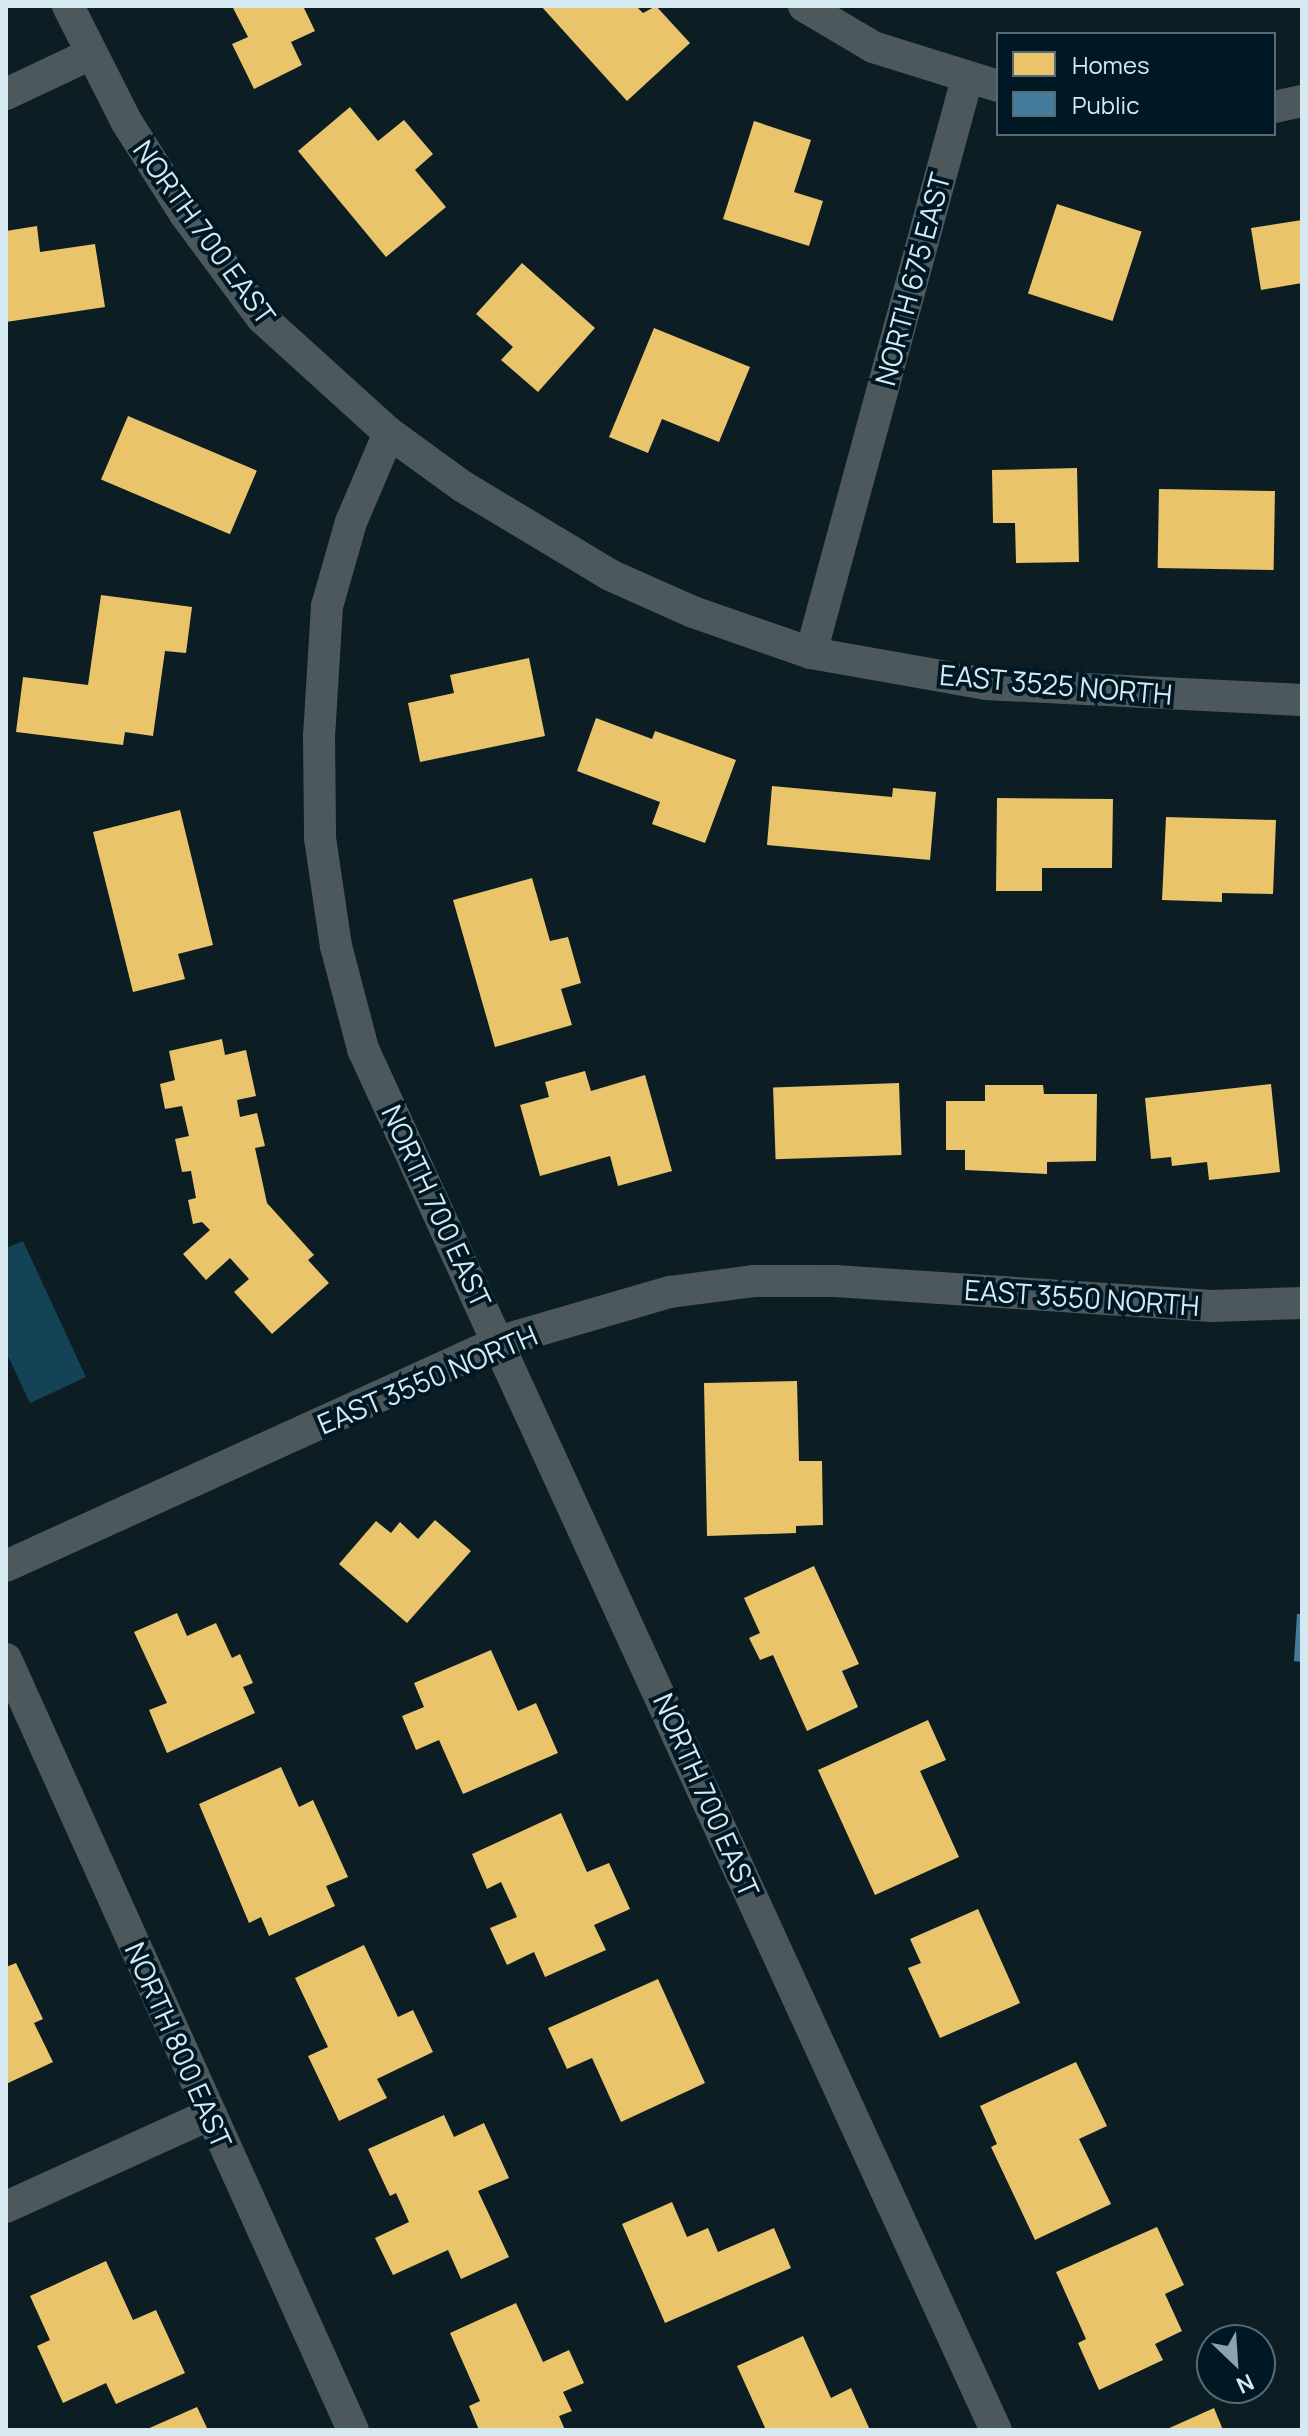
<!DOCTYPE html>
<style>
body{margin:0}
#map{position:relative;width:1308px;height:2436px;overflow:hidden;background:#0c1e24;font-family:Manrope,sans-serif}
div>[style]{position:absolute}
.green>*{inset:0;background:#144355}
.homes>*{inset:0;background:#e9c46a;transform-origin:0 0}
.public>*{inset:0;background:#457b9d}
.minor>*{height:32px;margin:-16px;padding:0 16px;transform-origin:16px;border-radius:16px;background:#4d585d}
span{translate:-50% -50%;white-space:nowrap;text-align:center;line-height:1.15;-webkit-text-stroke:8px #001824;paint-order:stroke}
.street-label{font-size:28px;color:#d6e8f0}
.frame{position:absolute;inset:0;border:8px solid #d6e8f0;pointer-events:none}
.legend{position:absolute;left:996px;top:32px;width:280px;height:104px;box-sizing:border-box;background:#001824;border:2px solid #566b76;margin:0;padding:10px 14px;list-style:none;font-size:24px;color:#d6e8f0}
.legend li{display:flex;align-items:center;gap:16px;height:40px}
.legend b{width:40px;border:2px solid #566b76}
.north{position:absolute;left:1196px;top:2324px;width:80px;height:80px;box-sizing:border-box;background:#001824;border:2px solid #566b76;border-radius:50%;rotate:155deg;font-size:22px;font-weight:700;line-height:32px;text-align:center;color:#d6e8f0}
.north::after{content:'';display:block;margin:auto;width:28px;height:36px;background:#8fa1a9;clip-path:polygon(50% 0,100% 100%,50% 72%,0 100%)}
</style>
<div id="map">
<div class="green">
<i style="clip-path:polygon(23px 1241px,86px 1377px,30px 1403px,6px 1352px,6px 1248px)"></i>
</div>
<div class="homes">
<i style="clip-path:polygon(232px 6px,303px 6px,315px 31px,291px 42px,302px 65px,254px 89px,232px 44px,248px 37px)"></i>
<i style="clip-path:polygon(541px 6px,636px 6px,643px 13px,656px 6px,690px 43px,627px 101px)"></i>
<i style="clip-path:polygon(350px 107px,378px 141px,404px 120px,433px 154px,415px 170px,446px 207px,386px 257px,298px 151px)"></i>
<i style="clip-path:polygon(754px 121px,811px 140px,794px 192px,823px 201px,809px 246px,723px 219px)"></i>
<i style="left:1057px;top:204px;width:89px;height:94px;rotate:18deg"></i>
<i style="clip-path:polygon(1302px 220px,1302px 283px,1261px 290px,1251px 228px)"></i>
<i style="clip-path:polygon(37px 226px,40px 252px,95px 244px,105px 307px,6px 322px,6px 231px)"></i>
<i style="clip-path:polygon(522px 263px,595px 328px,538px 392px,501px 360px,513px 347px,476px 314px)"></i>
<i style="clip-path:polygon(654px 328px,750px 367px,719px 442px,662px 419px,648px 453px,609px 437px)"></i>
<i style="left:128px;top:416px;width:140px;height:69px;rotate:23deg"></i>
<i style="clip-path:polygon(1077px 468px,1079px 562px,1016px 563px,1015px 523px,993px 523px,992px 470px)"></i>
<i style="left:1159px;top:489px;width:116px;height:79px;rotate:1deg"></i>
<i style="clip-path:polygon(101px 595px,192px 607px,186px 653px,165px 651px,153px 736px,125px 732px,123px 745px,16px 732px,23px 677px,88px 685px)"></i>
<i style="clip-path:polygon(529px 658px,545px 736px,420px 762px,408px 703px,454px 693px,450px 675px)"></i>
<i style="clip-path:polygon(596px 718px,652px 739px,655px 731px,736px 760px,705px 843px,652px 824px,660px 802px,577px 771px)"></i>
<i style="clip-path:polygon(772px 786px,892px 797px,893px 788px,936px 792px,930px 860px,767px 845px)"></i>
<i style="clip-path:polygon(997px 798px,1113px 799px,1112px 868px,1042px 868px,1042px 891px,996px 891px)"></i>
<i style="clip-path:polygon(180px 810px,213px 945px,178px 954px,185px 979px,133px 992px,93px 832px)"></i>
<i style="clip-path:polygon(1166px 817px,1276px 820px,1273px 894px,1222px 893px,1222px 902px,1162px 900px)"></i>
<i style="clip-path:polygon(532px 878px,550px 941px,568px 937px,581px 983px,561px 989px,572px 1025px,495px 1047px,453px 900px)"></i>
<i style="clip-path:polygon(222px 1039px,225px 1055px,246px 1050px,256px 1096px,237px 1100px,240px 1117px,257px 1113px,265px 1146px,255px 1148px,267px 1203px,314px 1255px,308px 1260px,329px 1283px,272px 1334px,234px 1292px,249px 1279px,230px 1258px,206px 1280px,183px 1254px,210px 1230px,202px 1222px,193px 1224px,188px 1200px,196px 1198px,191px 1171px,182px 1172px,175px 1139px,189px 1136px,182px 1106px,165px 1109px,160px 1084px,175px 1080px,169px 1051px)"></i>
<i style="clip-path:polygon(585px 1071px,591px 1091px,645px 1075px,672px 1171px,618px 1186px,610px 1156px,540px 1176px,520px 1105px,549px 1097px,545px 1082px)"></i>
<i style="left:899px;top:1083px;width:72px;height:126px;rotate:88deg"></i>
<i style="clip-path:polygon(1271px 1084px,1280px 1172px,1209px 1180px,1207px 1162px,1172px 1166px,1171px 1157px,1151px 1159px,1145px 1098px)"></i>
<i style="clip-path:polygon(985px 1085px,1043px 1085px,1044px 1094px,1097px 1094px,1096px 1161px,1047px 1162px,1047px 1174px,965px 1170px,965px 1150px,946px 1150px,946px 1101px,985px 1101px)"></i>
<i style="clip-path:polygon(797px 1381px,799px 1461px,822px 1461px,823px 1525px,796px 1526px,796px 1533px,707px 1536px,704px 1383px)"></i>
<i style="clip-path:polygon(435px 1520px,471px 1551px,407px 1623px,339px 1564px,376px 1521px,391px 1533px,400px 1522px,418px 1539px)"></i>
<i style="clip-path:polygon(814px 1566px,859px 1664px,842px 1671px,858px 1707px,807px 1731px,773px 1655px,760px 1660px,749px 1638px,760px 1633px,744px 1598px)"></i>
<i style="clip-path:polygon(177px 1613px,187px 1636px,216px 1623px,232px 1658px,240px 1654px,253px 1683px,243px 1687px,255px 1713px,167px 1753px,149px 1710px,167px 1703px,134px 1632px)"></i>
<i style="clip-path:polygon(491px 1650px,518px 1711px,536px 1703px,558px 1753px,463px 1794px,439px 1740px,416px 1750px,402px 1716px,424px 1707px,414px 1683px)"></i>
<i style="clip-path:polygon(928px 1720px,946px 1760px,920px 1771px,959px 1857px,875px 1895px,818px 1770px)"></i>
<i style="clip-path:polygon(281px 1767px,299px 1807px,313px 1800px,348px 1877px,326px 1886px,335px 1906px,269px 1936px,261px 1917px,249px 1923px,199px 1804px)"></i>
<i style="clip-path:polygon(561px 1813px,587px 1872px,609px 1863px,630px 1909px,594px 1925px,606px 1950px,545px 1977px,534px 1952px,507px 1965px,490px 1928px,517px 1917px,501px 1882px,487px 1889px,472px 1854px)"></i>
<i style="clip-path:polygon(978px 1909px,1020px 2003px,940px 2038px,908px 1968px,921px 1963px,910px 1939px)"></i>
<i style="clip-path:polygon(364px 1945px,398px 2017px,413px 2010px,433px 2052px,377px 2079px,387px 2098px,339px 2121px,308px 2056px,328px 2047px,295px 1978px)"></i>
<i style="clip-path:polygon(16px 1963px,43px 2019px,34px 2023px,53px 2062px,6px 2084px,6px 1967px)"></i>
<i style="clip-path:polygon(658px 1979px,705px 2083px,621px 2122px,592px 2058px,567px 2069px,548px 2028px)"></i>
<i style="clip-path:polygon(1076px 2062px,1107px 2126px,1079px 2139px,1111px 2204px,1035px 2240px,991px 2147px,997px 2144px,980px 2106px)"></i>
<i style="clip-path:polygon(444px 2115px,454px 2137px,484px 2123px,509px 2178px,478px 2191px,509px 2257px,461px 2279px,448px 2250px,393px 2275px,375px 2238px,409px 2222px,396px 2193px,390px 2196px,368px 2149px)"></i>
<i style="clip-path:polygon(672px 2202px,687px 2237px,708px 2228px,718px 2252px,774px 2228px,791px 2268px,665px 2323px,622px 2224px)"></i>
<i style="clip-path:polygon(1157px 2227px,1184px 2285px,1165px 2294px,1182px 2331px,1155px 2344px,1163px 2360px,1099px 2390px,1078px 2343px,1086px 2339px,1056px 2272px)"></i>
<i style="clip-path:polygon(106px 2261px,133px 2320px,156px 2310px,185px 2373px,116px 2404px,106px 2383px,63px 2403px,37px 2346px,50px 2340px,30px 2296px)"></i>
<i style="clip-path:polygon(516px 2303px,543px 2362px,569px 2350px,584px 2383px,563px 2392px,572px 2411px,559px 2416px,565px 2430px,479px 2430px,469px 2406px,480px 2401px,450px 2333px)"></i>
<i style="clip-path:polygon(803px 2336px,831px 2398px,851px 2388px,870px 2430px,766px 2430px,737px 2366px)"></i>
<i style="clip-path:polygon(197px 2407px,208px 2430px,145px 2430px)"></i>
<i style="clip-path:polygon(1214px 2408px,1223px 2430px,1165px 2430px)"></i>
</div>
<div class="public">
<i style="clip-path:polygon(1297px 1614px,1302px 1614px,1302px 1662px,1294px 1661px)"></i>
</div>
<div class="minor">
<i style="left:68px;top:6px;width:129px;rotate:63.2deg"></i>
<i style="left:126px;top:121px;width:110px;rotate:57.6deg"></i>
<i style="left:185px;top:214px;width:129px;rotate:53.5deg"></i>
<i style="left:262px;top:318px;width:171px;rotate:42.2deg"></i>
<i style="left:389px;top:433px;width:90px;rotate:36deg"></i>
<i style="left:462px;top:486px;width:173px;rotate:31deg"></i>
<i style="left:610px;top:575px;width:91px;rotate:24deg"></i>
<i style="left:693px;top:612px;width:125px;rotate:19.2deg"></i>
<i style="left:811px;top:653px;width:178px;rotate:10deg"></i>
<i style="left:986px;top:684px;width:316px;rotate:2.9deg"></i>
<i style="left:804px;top:6px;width:80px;rotate:30.7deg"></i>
<i style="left:873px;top:47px;width:131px;rotate:17.3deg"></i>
<i style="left:6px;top:94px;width:92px;rotate:-25.2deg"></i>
<i style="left:1274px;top:107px;width:29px;rotate:-12deg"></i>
<i style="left:389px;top:433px;width:97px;rotate:113.1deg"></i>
<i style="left:351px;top:522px;width:87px;rotate:105.9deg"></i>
<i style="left:327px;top:606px;width:129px;rotate:93.5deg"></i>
<i style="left:319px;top:735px;width:103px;rotate:89.4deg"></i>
<i style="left:320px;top:838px;width:109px;rotate:81.6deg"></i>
<i style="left:336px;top:946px;width:106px;rotate:75.3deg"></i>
<i style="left:363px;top:1049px;width:1519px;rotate:65.38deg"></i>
<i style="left:811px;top:653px;width:595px;rotate:-74.8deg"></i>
<i style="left:6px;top:1566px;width:544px;rotate:-24.44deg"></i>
<i style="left:501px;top:1341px;width:176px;rotate:-16.2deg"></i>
<i style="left:670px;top:1292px;width:84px;rotate:-7.5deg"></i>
<i style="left:753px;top:1281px;width:82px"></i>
<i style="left:835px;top:1281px;width:378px;rotate:3.8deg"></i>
<i style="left:1212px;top:1306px;width:90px;rotate:-1.9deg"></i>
<i style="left:6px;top:1659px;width:845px;rotate:65.77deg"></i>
<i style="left:6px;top:2207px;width:225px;rotate:-24.4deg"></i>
</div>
<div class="street-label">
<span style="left:205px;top:232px;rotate:54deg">NORTH 700 EAST</span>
<span style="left:912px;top:279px;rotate:-75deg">NORTH 675 EAST</span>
<span style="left:1056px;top:684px;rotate:5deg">EAST 3525 NORTH</span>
<span style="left:437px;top:1206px;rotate:65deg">NORTH 700 EAST</span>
<span style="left:1082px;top:1297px;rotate:4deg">EAST 3550 NORTH</span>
<span style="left:427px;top:1379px;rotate:-23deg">EAST 3550 NORTH</span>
<span style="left:707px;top:1795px;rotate:66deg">NORTH 700 EAST</span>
<span style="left:179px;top:2045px;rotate:66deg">NORTH 800 EAST</span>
</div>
<div class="frame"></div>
<ul class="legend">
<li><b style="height:22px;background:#e9c46a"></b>Homes</li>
<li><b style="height:22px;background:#457b9d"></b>Public</li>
</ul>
<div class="north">N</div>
</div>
